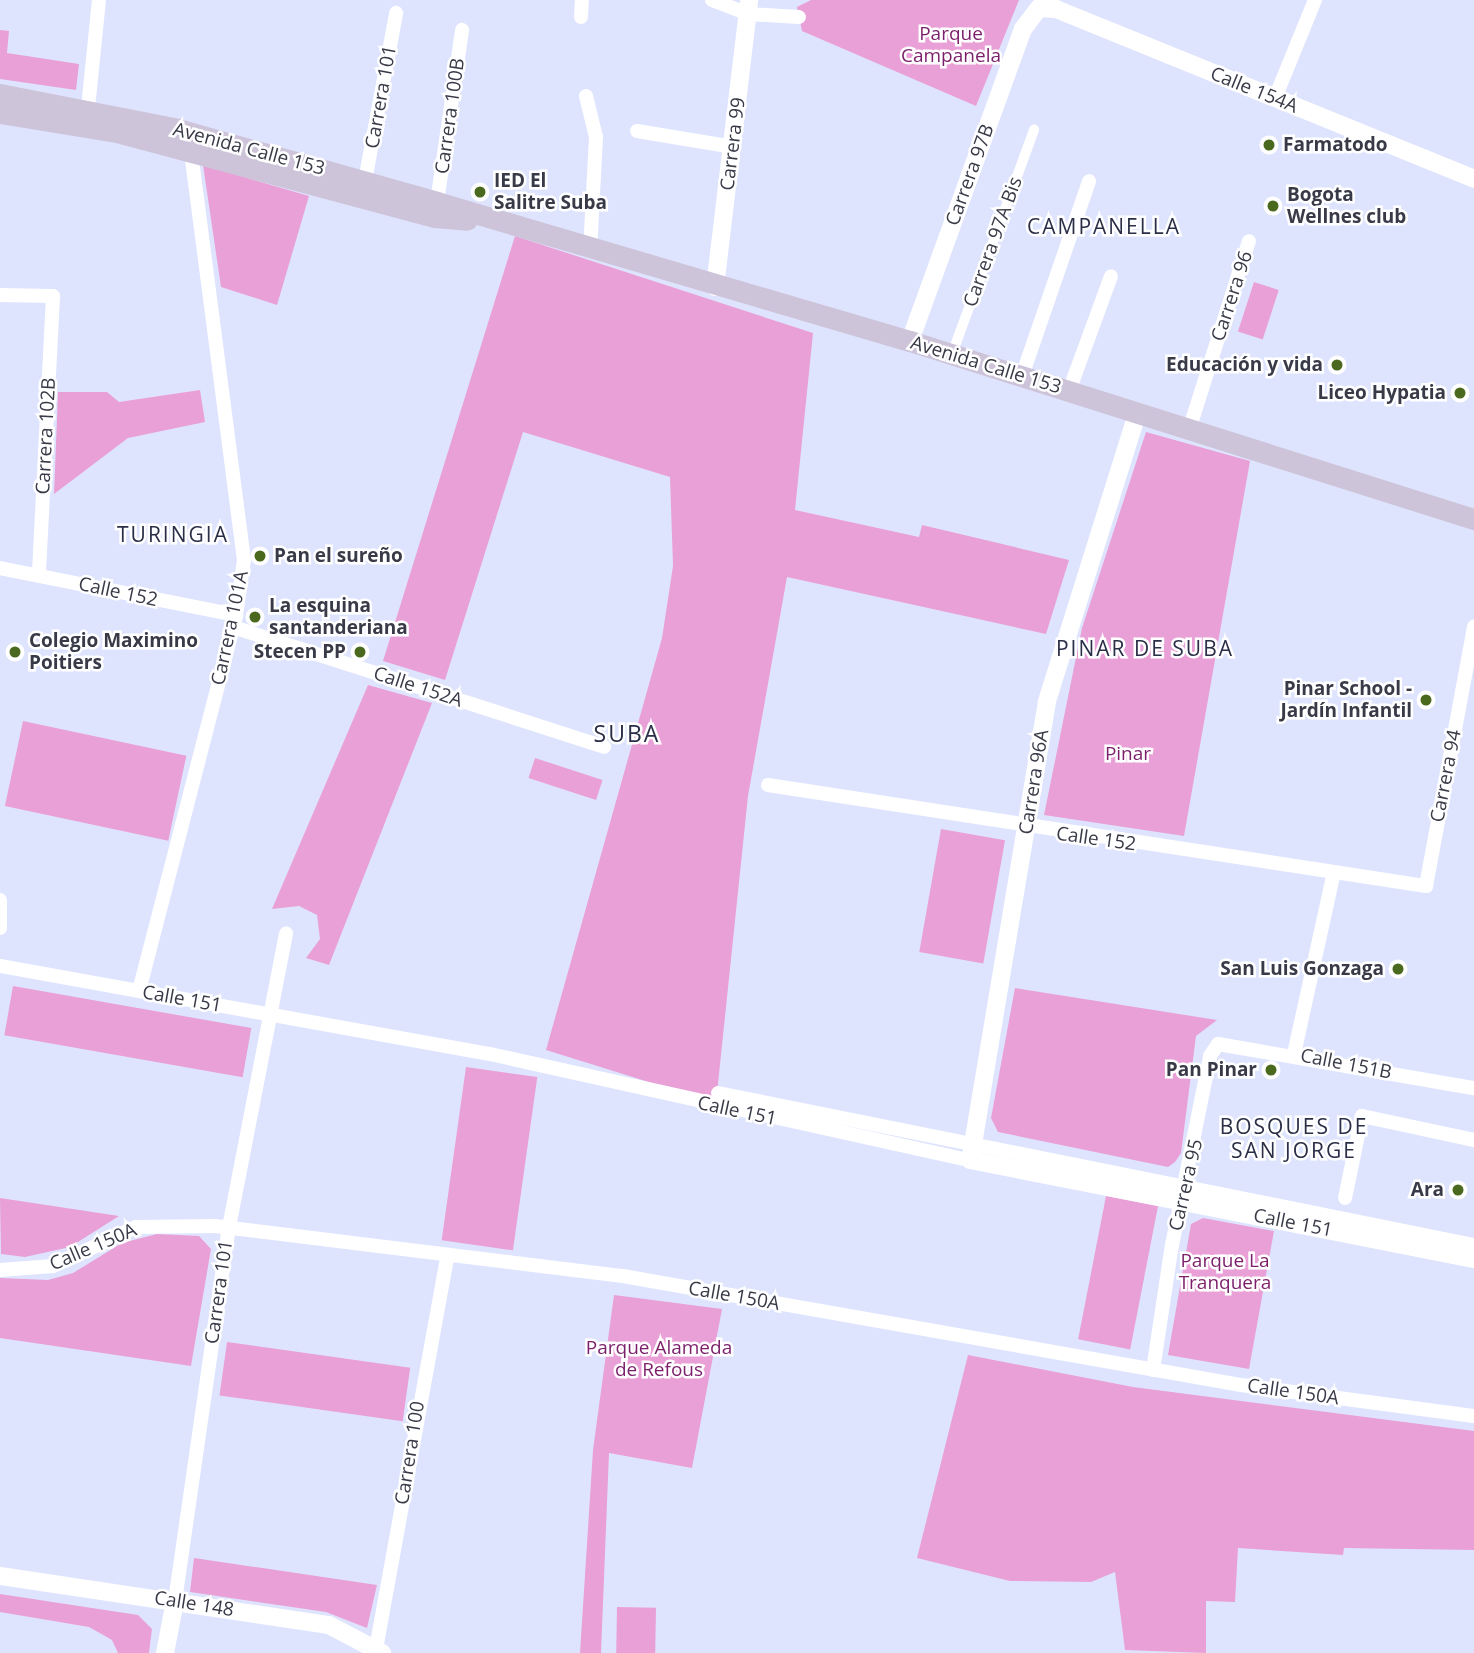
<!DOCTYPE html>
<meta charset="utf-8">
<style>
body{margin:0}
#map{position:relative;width:1474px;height:1653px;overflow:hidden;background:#dfe4fe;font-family:"Open Sans",sans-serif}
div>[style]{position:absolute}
.green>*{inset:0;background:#e9a0d6;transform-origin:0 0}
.pedestrian>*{height:10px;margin:-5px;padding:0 5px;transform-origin:5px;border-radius:5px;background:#fff}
.minor>*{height:14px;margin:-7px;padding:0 7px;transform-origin:7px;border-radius:7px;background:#fff}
.tertiary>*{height:18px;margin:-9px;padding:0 9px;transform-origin:9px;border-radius:9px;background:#fff}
.secondary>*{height:21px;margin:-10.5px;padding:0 10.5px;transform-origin:10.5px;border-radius:10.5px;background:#cdc4da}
.dots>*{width:19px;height:19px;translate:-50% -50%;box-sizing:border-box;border:4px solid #fff;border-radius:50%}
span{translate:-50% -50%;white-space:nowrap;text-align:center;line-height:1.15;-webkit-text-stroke:5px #fff;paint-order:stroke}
.park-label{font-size:19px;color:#7c1f6b}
.street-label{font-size:19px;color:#383a47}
.poi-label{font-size:19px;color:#383a47;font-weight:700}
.left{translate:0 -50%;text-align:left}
.right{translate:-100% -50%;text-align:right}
.neighbourhood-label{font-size:21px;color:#2a2e47;letter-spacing:2px}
.quarter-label{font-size:23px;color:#2a2e47;letter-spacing:2px}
</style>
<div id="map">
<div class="green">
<i style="clip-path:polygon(811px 0,1019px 0,976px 106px,802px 31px,797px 7px)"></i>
<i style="clip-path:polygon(0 30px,9px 31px,7px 53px,79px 64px,76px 90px,0 79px)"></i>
<i style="clip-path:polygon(203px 165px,309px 196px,277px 305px,221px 287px)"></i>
<i style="clip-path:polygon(515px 236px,813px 333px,795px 510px,919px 537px,922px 525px,1069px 560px,1046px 634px,787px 577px,748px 796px,716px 1103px,546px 1050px,662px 638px,673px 566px,670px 477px,523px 432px,445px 680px,383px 661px)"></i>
<i style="left:1254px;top:282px;width:26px;height:52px;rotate:18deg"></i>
<i style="clip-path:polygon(200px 390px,205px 422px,128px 438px,54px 494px,58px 392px,107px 392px,119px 402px)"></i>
<i style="clip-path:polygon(1146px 432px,1250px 461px,1184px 836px,1044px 815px,1082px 628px)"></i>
<i style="clip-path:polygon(368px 685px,432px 703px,329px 965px,306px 958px,320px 939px,317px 915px,299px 906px,272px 909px)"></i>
<i style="left:23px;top:721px;width:167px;height:87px;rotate:12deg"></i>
<i style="left:535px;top:758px;width:71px;height:21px;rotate:18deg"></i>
<i style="left:941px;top:829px;width:65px;height:125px;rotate:10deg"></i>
<i style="left:13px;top:986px;width:242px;height:50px;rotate:10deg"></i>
<i style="clip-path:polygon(1015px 988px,1217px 1020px,1196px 1036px,1181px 1153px,1175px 1162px,1168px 1167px,998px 1132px,991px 1118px)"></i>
<i style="left:466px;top:1067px;width:72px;height:175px;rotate:8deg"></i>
<i style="left:1106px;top:1196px;width:53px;height:146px;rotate:11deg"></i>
<i style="clip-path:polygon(0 1198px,119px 1216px,70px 1247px,25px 1257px,1px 1254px)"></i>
<i style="clip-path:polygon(1203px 1218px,1274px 1231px,1249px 1369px,1168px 1355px,1191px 1224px)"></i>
<i style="clip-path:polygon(157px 1234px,199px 1236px,211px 1249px,191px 1366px,0 1338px,0 1278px,48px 1280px,73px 1273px,122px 1243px)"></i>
<i style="clip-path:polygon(614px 1295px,722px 1309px,692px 1468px,609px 1453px,601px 1653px,580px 1653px,593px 1450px)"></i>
<i style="left:227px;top:1342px;width:185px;height:54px;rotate:8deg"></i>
<i style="clip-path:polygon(968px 1355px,1133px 1387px,1474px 1431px,1474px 1550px,1344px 1548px,1343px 1555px,1238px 1548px,1235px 1602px,1206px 1601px,1206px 1653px,1125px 1650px,1115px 1572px,1091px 1582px,1010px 1581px,917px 1558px)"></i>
<i style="clip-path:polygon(194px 1558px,377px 1585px,367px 1628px,326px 1612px,190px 1592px)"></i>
<i style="clip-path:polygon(0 1594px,138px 1615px,152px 1629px,149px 1653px,118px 1653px,112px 1640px,89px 1627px,0 1612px)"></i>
<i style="left:617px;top:1607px;width:39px;height:46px;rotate:1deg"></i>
</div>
<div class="pedestrian">
<i style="left:952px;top:354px;width:239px;rotate:-69.9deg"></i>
</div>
<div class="minor">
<i style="left:712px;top:0;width:39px;rotate:21deg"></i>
<i style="left:748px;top:14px;width:51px;rotate:3.4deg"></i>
<i style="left:581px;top:17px;width:17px;rotate:-87deg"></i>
<i style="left:586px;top:96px;width:42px;rotate:76.3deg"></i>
<i style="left:596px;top:137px;width:113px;rotate:93deg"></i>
<i style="left:1275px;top:98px;width:106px;rotate:-67.8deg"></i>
<i style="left:88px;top:108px;width:109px;rotate:-84.2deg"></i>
<i style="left:637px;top:131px;width:98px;rotate:9.4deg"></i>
<i style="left:365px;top:181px;width:171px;rotate:-79.5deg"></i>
<i style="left:437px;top:202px;width:174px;rotate:-81.7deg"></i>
<i style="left:0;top:295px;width:53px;rotate:1.1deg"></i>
<i style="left:53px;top:296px;width:280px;rotate:92.9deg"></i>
<i style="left:1022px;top:376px;width:206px;rotate:-71deg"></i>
<i style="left:1069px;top:391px;width:122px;rotate:-69.9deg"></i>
<i style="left:1189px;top:430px;width:198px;rotate:-72.4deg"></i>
<i style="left:0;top:568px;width:241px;rotate:11.3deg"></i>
<i style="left:233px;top:627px;width:390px;rotate:17.9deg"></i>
<i style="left:768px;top:785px;width:666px;rotate:8.73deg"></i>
<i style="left:1426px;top:886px;width:264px;rotate:-79.5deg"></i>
<i style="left:0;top:900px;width:28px;rotate:90deg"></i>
<i style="left:0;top:966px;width:498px;rotate:10.2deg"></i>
<i style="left:490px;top:1054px;width:492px;rotate:12.5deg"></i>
<i style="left:139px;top:991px;width:388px;rotate:-75.5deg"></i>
<i style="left:236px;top:615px;width:56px;rotate:-81.7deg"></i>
<i style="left:244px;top:560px;width:418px;rotate:-97.4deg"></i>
<i style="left:1294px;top:1054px;width:186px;rotate:-77.6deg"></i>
<i style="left:718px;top:1093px;width:771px;rotate:11.37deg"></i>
<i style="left:1345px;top:1198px;width:84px;rotate:-78.3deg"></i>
<i style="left:1362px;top:1116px;width:115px;rotate:12.1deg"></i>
<i style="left:0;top:1270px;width:53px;rotate:-4.3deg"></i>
<i style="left:53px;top:1266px;width:92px;rotate:-25.2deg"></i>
<i style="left:136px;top:1227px;width:79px;rotate:-0.7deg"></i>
<i style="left:215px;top:1226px;width:411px;rotate:7deg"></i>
<i style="left:623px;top:1276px;width:628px;rotate:10deg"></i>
<i style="left:1241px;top:1385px;width:235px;rotate:7.6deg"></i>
<i style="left:1153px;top:1370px;width:126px;rotate:-81.4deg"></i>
<i style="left:1172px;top:1245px;width:193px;rotate:-78.6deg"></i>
<i style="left:1210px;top:1056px;width:14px;rotate:-56deg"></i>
<i style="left:1218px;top:1044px;width:260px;rotate:9.8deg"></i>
<i style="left:175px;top:1601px;width:378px;rotate:-81.8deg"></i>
<i style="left:229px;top:1227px;width:299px;rotate:-79deg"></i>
<i style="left:376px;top:1649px;width:397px;rotate:-79.7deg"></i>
</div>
<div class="tertiary">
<i style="left:715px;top:287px;width:289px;rotate:-83.2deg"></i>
<i style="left:910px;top:341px;width:332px;rotate:-70.1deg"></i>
<i style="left:1023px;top:29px;width:26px;rotate:-53deg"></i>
<i style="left:1039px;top:8px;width:17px;rotate:3deg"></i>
<i style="left:1056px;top:9px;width:451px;rotate:22.1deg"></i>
<i style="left:1137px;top:414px;width:302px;rotate:107.4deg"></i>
<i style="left:1047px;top:702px;width:464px;rotate:99.5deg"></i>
<i style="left:970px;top:1160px;width:514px;rotate:11.11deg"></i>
<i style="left:0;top:1576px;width:333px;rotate:8.5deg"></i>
<i style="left:329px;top:1625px;width:60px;rotate:27.8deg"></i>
<i style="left:165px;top:1653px;width:53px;rotate:-79.1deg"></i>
</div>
<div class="secondary">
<i style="left:0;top:94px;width:181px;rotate:11.1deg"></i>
<i style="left:178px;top:129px;width:269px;rotate:15.7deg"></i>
<i style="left:437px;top:202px;width:493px;rotate:16.4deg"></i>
<i style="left:910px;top:341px;width:591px;rotate:17.52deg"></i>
<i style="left:0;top:113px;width:119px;rotate:9.2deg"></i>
<i style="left:117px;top:132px;width:329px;rotate:15deg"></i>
<i style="left:435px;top:217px;width:32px;rotate:5deg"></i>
</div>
<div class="dots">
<i style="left:1269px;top:145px;background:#4b691e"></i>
<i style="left:480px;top:192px;background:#4b691e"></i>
<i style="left:1273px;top:206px;background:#4b691e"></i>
<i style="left:1337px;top:365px;background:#4b691e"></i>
<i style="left:1460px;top:393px;background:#4b691e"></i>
<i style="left:260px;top:556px;background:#4b691e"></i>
<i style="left:255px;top:617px;background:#4b691e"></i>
<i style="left:15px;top:652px;background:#4b691e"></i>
<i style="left:360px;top:652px;background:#4b691e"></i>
<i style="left:1426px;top:700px;background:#4b691e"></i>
<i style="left:1398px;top:969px;background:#4b691e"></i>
<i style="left:1271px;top:1070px;background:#4b691e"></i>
<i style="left:1458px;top:1190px;background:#4b691e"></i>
</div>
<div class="park-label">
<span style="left:951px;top:45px">Parque<br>Campanela</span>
<span style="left:1128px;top:754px">Pinar</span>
<span style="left:1225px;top:1272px">Parque La<br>Tranquera</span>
<span style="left:659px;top:1359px">Parque Alameda<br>de Refous</span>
</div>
<div class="street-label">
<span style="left:1254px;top:90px;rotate:22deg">Calle 154A</span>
<span style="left:381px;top:97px;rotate:-80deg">Carrera 101</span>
<span style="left:450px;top:116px;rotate:-82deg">Carrera 100B</span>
<span style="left:733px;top:144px;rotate:-83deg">Carrera 99</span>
<span style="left:249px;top:149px;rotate:15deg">Avenida Calle 153</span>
<span style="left:970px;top:175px;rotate:-70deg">Carrera 97B</span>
<span style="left:993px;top:242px;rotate:-70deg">Carrera 97A Bis</span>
<span style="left:1232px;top:296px;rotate:-72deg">Carrera 96</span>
<span style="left:986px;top:365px;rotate:17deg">Avenida Calle 153</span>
<span style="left:46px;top:436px;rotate:-87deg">Carrera 102B</span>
<span style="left:118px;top:592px;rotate:12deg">Calle 152</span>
<span style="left:230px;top:628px;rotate:-78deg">Carrera 101A</span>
<span style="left:418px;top:687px;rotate:18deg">Calle 152A</span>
<span style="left:1446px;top:776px;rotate:-79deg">Carrera 94</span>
<span style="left:1034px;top:782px;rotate:-81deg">Carrera 96A</span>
<span style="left:1096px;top:839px;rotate:8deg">Calle 152</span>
<span style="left:182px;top:999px;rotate:10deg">Calle 151</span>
<span style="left:1346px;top:1064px;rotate:11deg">Calle 151B</span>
<span style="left:737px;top:1111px;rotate:12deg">Calle 151</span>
<span style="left:1186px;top:1185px;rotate:-77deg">Carrera 95</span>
<span style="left:1293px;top:1223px;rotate:11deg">Calle 151</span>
<span style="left:93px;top:1247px;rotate:-23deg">Calle 150A</span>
<span style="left:219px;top:1292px;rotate:-82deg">Carrera 101</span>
<span style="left:734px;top:1296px;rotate:10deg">Calle 150A</span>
<span style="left:1293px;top:1392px;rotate:8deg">Calle 150A</span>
<span style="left:410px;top:1453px;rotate:-81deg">Carrera 100</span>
<span style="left:194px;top:1604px;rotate:9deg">Calle 148</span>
</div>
<div class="poi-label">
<span class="left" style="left:1283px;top:145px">Farmatodo</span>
<span class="left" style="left:494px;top:192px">IED El<br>Salitre Suba</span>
<span class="left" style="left:1287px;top:206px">Bogota<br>Wellnes club</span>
<span class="right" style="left:1323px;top:365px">Educación y vida</span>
<span class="right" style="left:1446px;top:393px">Liceo Hypatia</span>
<span class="left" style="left:274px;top:556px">Pan el sureño</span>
<span class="left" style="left:269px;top:617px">La esquina<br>santanderiana</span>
<span class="left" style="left:29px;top:652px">Colegio Maximino<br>Poitiers</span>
<span class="right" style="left:346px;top:652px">Stecen PP</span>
<span class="right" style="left:1412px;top:700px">Pinar School -<br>Jardín Infantil</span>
<span class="right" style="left:1384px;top:969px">San Luis Gonzaga</span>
<span class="right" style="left:1257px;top:1070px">Pan Pinar</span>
<span class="right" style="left:1444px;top:1190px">Ara</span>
</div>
<div class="neighbourhood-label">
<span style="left:1104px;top:226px">CAMPANELLA</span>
<span style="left:173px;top:534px">TURINGIA</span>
<span style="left:1145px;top:648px">PINAR DE SUBA</span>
<span style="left:1294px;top:1138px">BOSQUES DE<br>SAN JORGE</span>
</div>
<div class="quarter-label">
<span style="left:627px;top:733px">SUBA</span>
</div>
</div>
